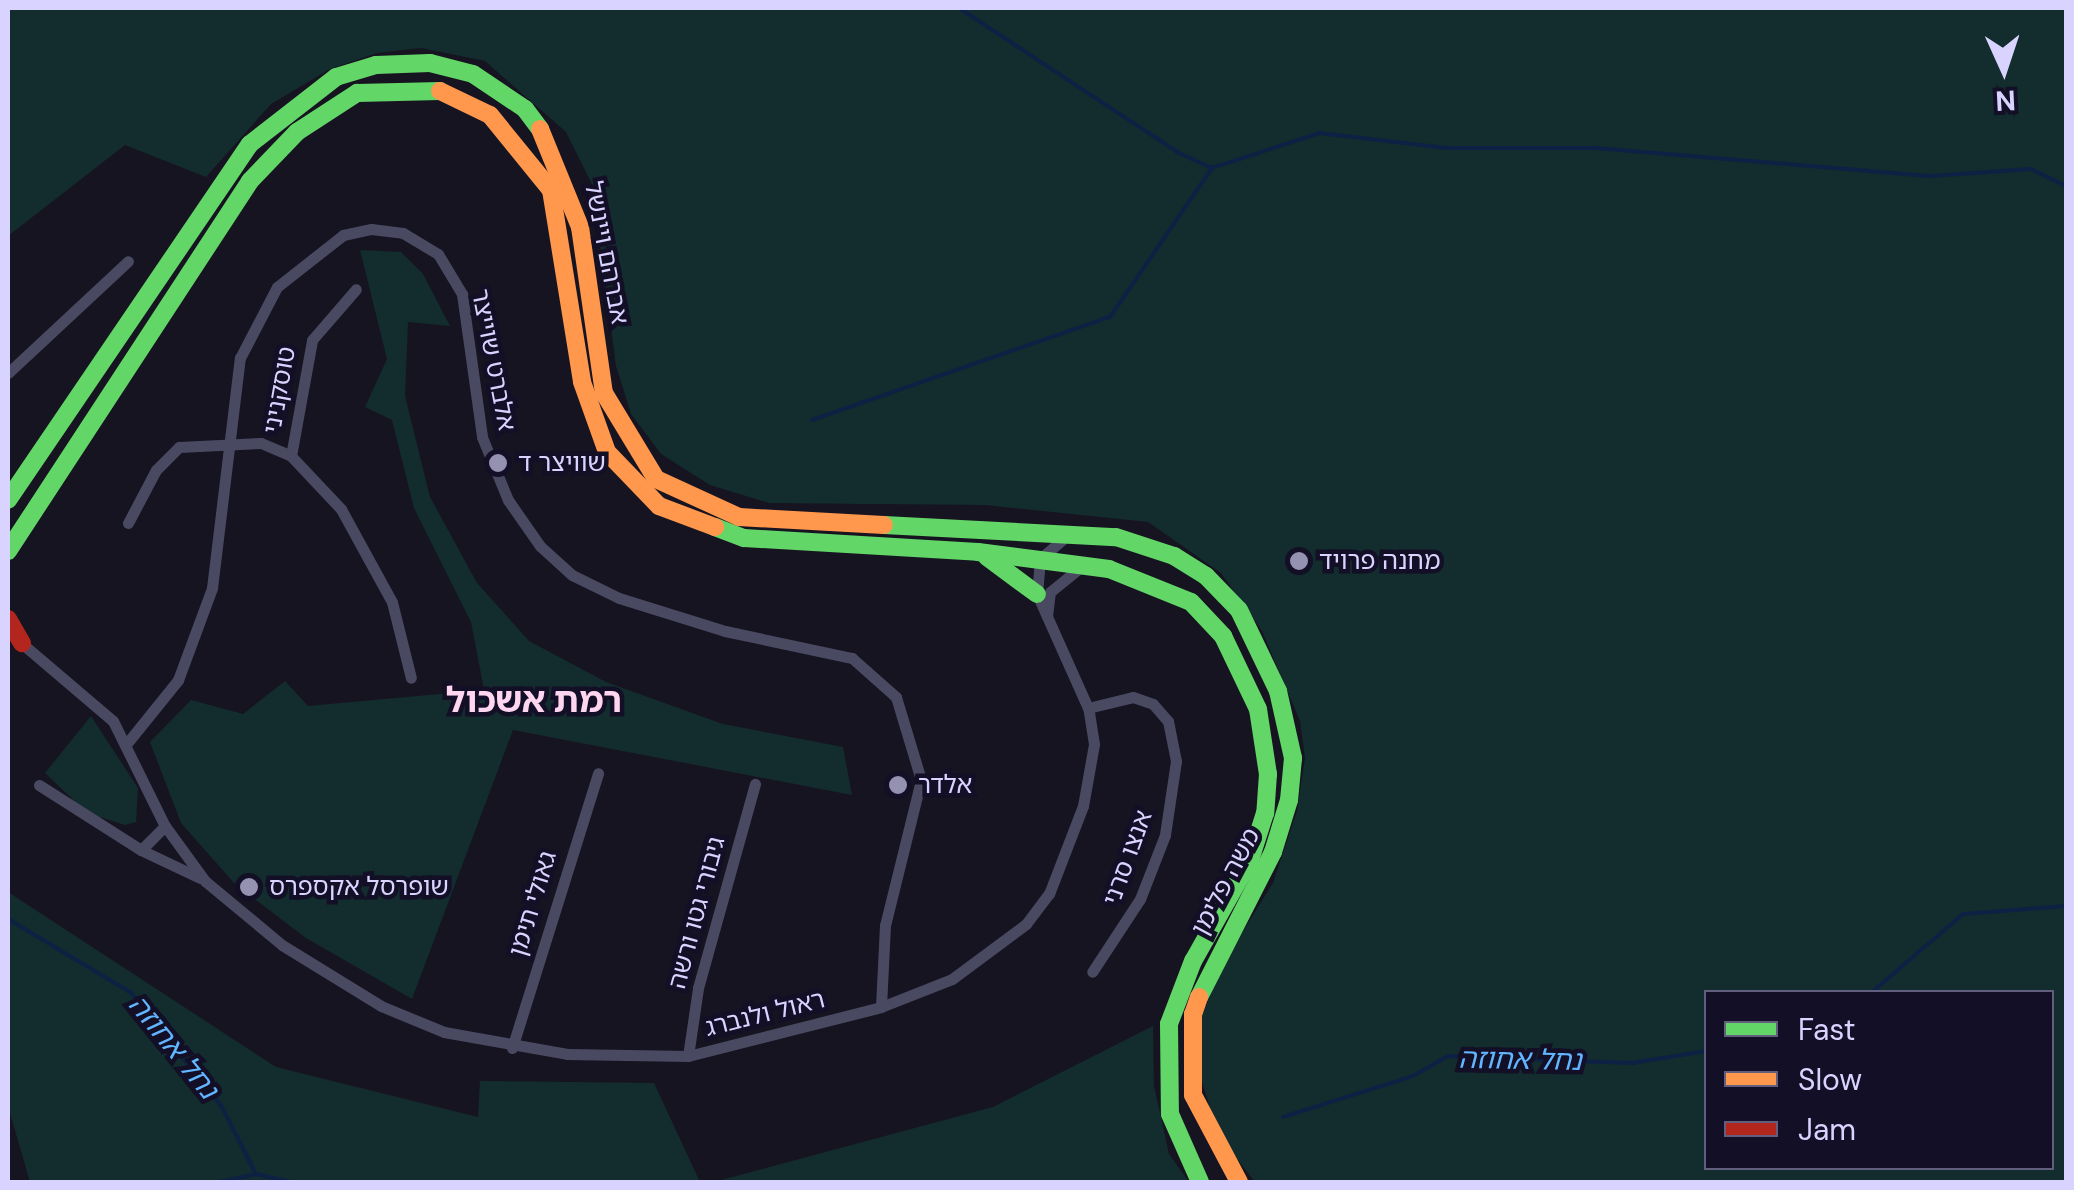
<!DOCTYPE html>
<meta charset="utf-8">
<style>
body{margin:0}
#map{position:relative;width:2074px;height:1190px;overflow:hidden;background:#161421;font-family:"DM Sans","Noto Sans Hebrew",sans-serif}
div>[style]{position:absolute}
.green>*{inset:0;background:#132c2d}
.stream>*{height:4px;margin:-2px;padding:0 2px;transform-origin:2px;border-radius:2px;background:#0d2144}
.street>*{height:11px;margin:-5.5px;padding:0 5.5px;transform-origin:5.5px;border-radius:5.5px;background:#4a4962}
.fast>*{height:18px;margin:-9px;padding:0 9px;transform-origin:9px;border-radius:9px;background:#63d668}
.slow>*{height:18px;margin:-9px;padding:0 9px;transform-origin:9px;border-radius:9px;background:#ff974d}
.jam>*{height:18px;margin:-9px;padding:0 9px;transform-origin:9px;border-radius:9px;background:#b3261e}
.dots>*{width:28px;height:28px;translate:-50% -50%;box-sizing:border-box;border:5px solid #130f26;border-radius:50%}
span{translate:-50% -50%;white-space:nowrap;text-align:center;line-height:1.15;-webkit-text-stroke:9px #130f26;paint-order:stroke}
.street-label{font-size:25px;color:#d9d4ff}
.poi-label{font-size:25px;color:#d9d4ff}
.left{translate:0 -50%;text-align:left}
.water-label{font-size:28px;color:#62b6ff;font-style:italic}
.district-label{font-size:35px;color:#ffd6f0;font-weight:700}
.frame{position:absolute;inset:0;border:10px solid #d9d4ff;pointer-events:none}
.legend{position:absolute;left:1704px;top:990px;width:350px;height:180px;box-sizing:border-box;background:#130f26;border:2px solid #625e7d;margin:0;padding:12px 18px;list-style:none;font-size:30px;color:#d9d4ff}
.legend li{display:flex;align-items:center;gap:20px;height:50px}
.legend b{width:50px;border:2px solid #625e7d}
.north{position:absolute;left:1954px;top:20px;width:100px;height:100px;-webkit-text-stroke:8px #130f26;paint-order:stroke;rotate:177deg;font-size:28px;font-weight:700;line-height:40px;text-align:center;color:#d9d4ff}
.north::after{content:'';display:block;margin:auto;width:35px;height:45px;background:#d9d4ff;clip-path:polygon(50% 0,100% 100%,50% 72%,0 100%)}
</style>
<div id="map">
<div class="green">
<i style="clip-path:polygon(evenodd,8px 8px,2066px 8px,2066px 1182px,1255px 1182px,1219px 1136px,1199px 1073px,1201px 1017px,1227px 957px,1273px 883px,1297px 811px,1305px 758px,1300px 721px,1262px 631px,1221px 573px,1148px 522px,985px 505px,769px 503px,710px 485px,661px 454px,631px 414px,616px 366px,592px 184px,566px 132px,485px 61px,421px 48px,377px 53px,330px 69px,271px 104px,206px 177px,125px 145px,8px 236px,8px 8px,1706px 992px,2052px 992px,2052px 1168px,1706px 1168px,1706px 992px)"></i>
<i style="clip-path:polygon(360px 250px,401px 252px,423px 274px,450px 326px,408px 322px,405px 396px,430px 497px,477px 583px,529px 641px,606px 682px,723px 724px,843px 747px,852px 795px,513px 730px,412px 999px,306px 938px,235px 884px,181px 823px,150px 742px,191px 700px,243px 714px,285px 681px,308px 706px,484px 690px,471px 622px,414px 508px,392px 420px,365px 407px,387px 359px)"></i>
<i style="clip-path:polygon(91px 716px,138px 788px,136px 822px,125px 825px,87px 813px,45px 773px)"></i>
<i style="clip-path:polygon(8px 892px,276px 1067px,478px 1117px,480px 1081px,654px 1083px,700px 1182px,30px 1182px,8px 1106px)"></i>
<i style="clip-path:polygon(1153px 1026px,1154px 1086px,1169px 1154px,1189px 1182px,714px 1182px,993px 1107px)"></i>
</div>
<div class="stream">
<i style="left:959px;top:8px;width:261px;rotate:33.4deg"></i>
<i style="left:1177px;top:152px;width:38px;rotate:25deg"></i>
<i style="left:1212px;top:168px;width:114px;rotate:-18deg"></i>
<i style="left:1320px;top:133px;width:127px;rotate:6.8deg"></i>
<i style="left:1446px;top:148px;width:149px"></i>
<i style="left:1595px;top:148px;width:337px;rotate:4.8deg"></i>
<i style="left:1931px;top:176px;width:100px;rotate:-4deg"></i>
<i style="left:2031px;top:169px;width:39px;rotate:26deg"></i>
<i style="left:812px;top:420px;width:315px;rotate:-19.1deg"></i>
<i style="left:1110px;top:317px;width:181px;rotate:-55.6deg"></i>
<i style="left:8px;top:919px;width:142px;rotate:30.9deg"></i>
<i style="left:130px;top:992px;width:147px;rotate:51.3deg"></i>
<i style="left:222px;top:1107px;width:75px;rotate:63.1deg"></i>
<i style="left:1872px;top:992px;width:120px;rotate:-40.6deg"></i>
<i style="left:1963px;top:914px;width:103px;rotate:-4.4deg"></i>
<i style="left:1283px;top:1117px;width:136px;rotate:-17.5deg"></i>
<i style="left:1413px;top:1076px;width:40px;rotate:-29.7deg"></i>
<i style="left:1448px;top:1056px;width:184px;rotate:2.2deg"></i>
<i style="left:1632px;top:1063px;width:75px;rotate:-9.2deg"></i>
<i style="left:219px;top:1182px;width:38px;rotate:-12deg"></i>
<i style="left:256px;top:1174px;width:37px;rotate:13deg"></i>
</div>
<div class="street">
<i style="left:8px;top:373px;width:164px;rotate:-43deg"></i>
<i style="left:291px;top:456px;width:118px;rotate:-79.7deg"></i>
<i style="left:312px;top:340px;width:67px;rotate:-49.2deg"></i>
<i style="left:128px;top:523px;width:60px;rotate:-62.2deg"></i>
<i style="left:156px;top:470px;width:33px;rotate:-45deg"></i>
<i style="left:179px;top:447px;width:82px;rotate:-2.8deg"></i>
<i style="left:261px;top:443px;width:33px;rotate:23deg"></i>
<i style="left:291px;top:456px;width:73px;rotate:46.7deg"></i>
<i style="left:341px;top:509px;width:106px;rotate:61.3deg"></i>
<i style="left:392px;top:602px;width:78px;rotate:76deg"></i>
<i style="left:1047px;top:616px;width:24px;rotate:-83deg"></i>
<i style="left:1050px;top:592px;width:40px;rotate:-39deg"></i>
<i style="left:19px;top:641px;width:123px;rotate:40.4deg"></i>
<i style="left:113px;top:721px;width:117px;rotate:63.7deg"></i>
<i style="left:165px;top:826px;width:68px;rotate:54deg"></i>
<i style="left:205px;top:881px;width:100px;rotate:39.7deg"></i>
<i style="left:282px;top:945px;width:116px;rotate:31.6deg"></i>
<i style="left:381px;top:1006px;width:68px;rotate:22.4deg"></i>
<i style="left:444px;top:1032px;width:125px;rotate:10.1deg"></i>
<i style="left:567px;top:1054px;width:121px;rotate:0.9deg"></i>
<i style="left:688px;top:1056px;width:199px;rotate:-14.2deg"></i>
<i style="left:881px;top:1007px;width:76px;rotate:-21.5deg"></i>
<i style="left:952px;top:979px;width:92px;rotate:-36.6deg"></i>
<i style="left:1026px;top:924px;width:38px;rotate:-53deg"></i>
<i style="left:1049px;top:894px;width:94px;rotate:-68.9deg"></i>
<i style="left:1083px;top:806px;width:63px;rotate:-79.9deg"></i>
<i style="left:1094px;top:744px;width:36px;rotate:-99deg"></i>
<i style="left:1088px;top:708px;width:125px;rotate:-114.1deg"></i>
<i style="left:1037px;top:594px;width:35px;rotate:-85deg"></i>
<i style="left:1040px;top:559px;width:35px;rotate:-41deg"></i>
<i style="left:1088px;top:708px;width:46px;rotate:-13.7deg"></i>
<i style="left:1133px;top:697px;width:21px;rotate:19deg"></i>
<i style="left:1153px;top:704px;width:23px;rotate:49deg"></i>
<i style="left:1168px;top:721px;width:41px;rotate:78.7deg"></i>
<i style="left:1176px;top:761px;width:75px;rotate:98.5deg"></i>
<i style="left:1165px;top:835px;width:69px;rotate:111.3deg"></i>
<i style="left:1140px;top:899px;width:87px;rotate:123.3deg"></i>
<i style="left:128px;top:742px;width:80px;rotate:-51.1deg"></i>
<i style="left:178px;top:680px;width:98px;rotate:-69.7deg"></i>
<i style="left:212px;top:588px;width:232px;rotate:-83.1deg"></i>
<i style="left:240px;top:358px;width:80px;rotate:-62.5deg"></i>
<i style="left:277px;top:287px;width:84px;rotate:-38.2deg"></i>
<i style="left:343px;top:235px;width:29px;rotate:-12deg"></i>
<i style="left:371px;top:229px;width:32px;rotate:7deg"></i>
<i style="left:403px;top:233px;width:41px;rotate:31deg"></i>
<i style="left:438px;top:254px;width:47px;rotate:59deg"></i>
<i style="left:462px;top:294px;width:144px;rotate:82deg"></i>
<i style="left:482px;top:437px;width:68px;rotate:67.6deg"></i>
<i style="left:508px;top:500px;width:56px;rotate:55.2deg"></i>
<i style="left:540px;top:546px;width:43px;rotate:42.2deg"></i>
<i style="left:572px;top:575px;width:52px;rotate:26.1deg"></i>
<i style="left:619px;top:598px;width:111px;rotate:17.3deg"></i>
<i style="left:725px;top:631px;width:130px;rotate:12deg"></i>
<i style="left:852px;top:658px;width:59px;rotate:41.6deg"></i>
<i style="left:896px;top:697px;width:87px;rotate:73.2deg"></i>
<i style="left:921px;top:780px;width:149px;rotate:103.9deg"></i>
<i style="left:885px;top:925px;width:82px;rotate:92.8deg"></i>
<i style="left:39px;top:785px;width:121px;rotate:32.5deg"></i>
<i style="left:141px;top:850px;width:34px;rotate:-45deg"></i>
<i style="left:141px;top:850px;width:65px;rotate:25.4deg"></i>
<i style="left:512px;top:1048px;width:288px;rotate:-72.6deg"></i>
<i style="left:688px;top:1056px;width:69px;rotate:-81.6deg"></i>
<i style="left:698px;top:988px;width:212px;rotate:-74.4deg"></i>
</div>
<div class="fast">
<i style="left:8px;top:500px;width:430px;rotate:-55.8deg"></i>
<i style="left:250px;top:144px;width:109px;rotate:-37.9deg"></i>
<i style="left:336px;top:77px;width:42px;rotate:-16.7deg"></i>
<i style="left:376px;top:65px;width:54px;rotate:-2.1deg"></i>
<i style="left:430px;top:63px;width:44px;rotate:14.3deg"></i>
<i style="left:473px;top:74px;width:63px;rotate:33.9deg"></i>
<i style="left:525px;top:109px;width:25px;rotate:53deg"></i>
<i style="left:884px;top:525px;width:232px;rotate:3deg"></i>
<i style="left:1116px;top:537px;width:61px;rotate:18.1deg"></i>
<i style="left:1174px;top:556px;width:38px;rotate:32deg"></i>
<i style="left:1206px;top:576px;width:47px;rotate:45.9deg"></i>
<i style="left:1239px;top:610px;width:90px;rotate:64.3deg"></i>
<i style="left:1278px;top:691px;width:69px;rotate:77.4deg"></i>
<i style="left:1293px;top:758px;width:42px;rotate:95.4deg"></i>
<i style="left:1289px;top:800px;width:54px;rotate:107.1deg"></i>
<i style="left:1273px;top:852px;width:163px;rotate:117deg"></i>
<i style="left:715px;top:527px;width:31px;rotate:21deg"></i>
<i style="left:744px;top:538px;width:234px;rotate:3.4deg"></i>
<i style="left:978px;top:552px;width:132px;rotate:7.4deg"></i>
<i style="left:1109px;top:569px;width:88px;rotate:21.9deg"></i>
<i style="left:1191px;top:602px;width:47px;rotate:46.7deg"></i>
<i style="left:1223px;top:636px;width:81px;rotate:64.4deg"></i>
<i style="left:1258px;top:709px;width:66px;rotate:81.3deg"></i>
<i style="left:1268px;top:774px;width:39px;rotate:94deg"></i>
<i style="left:1265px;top:813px;width:49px;rotate:107.7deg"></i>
<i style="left:1250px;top:860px;width:116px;rotate:119.4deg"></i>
<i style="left:1193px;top:961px;width:67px;rotate:110.9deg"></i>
<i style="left:1169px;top:1024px;width:90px;rotate:89.4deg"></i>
<i style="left:1170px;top:1114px;width:74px;rotate:66.2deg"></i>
<i style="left:8px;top:551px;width:442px;rotate:-56.8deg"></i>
<i style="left:250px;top:181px;width:68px;rotate:-46.2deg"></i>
<i style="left:297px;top:132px;width:72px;rotate:-33deg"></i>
<i style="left:357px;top:93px;width:83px;rotate:-1.4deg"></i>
<i style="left:987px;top:557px;width:62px;rotate:36.5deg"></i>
</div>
<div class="slow">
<i style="left:440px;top:91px;width:55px;rotate:25.6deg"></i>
<i style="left:490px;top:115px;width:97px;rotate:50.9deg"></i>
<i style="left:551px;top:190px;width:194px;rotate:80.8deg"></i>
<i style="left:582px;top:382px;width:74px;rotate:70.3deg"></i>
<i style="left:607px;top:452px;width:75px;rotate:46.1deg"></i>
<i style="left:659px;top:506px;width:60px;rotate:20.6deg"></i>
<i style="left:540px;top:129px;width:106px;rotate:67.8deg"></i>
<i style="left:580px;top:227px;width:168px;rotate:81.8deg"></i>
<i style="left:604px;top:393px;width:100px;rotate:58.8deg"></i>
<i style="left:656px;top:479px;width:91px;rotate:24.6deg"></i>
<i style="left:739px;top:517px;width:145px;rotate:3.2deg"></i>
<i style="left:1199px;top:997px;width:18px;rotate:109deg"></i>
<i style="left:1193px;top:1014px;width:81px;rotate:90deg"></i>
<i style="left:1193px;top:1095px;width:98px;rotate:62.1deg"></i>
</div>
<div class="jam">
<i style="left:8px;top:619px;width:28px;rotate:60deg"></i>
</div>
<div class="dots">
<i style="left:498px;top:463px;background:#9591b1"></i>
<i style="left:1299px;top:561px;background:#9591b1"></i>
<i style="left:898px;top:785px;background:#9591b1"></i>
<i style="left:249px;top:887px;background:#9591b1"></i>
</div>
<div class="street-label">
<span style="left:606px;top:253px;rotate:79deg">אברהם ויינשל</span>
<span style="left:493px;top:360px;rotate:79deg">אלברט שוייצר</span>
<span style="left:280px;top:390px;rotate:-80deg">טוסקניני</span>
<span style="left:1128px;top:858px;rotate:-70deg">אנצו סרני</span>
<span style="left:1226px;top:882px;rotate:-62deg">משה פלימן</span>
<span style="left:533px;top:904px;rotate:-73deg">גאולי תימן</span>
<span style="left:697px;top:913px;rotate:-75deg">גיבורי גטו ורשה</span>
<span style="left:765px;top:1014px;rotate:-14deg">ראול ולנברג</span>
</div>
<div class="poi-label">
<span class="left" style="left:518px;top:463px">שוויצר ד</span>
<span class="left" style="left:1319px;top:561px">מחנה פרויד</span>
<span class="left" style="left:918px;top:785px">אלדר</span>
<span class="left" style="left:269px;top:887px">שופרסל אקספרס</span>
</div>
<div class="water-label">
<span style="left:173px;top:1047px;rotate:51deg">נחל אחוזה</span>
<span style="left:1520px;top:1060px;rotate:1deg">נחל אחוזה</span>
</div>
<div class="district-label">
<span style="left:534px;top:700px">רמת אשכול</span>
</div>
<div class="frame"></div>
<ul class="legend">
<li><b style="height:12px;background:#63d668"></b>Fast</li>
<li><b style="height:12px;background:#ff974d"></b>Slow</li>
<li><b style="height:12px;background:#b3261e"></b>Jam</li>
</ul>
<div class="north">N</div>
</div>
